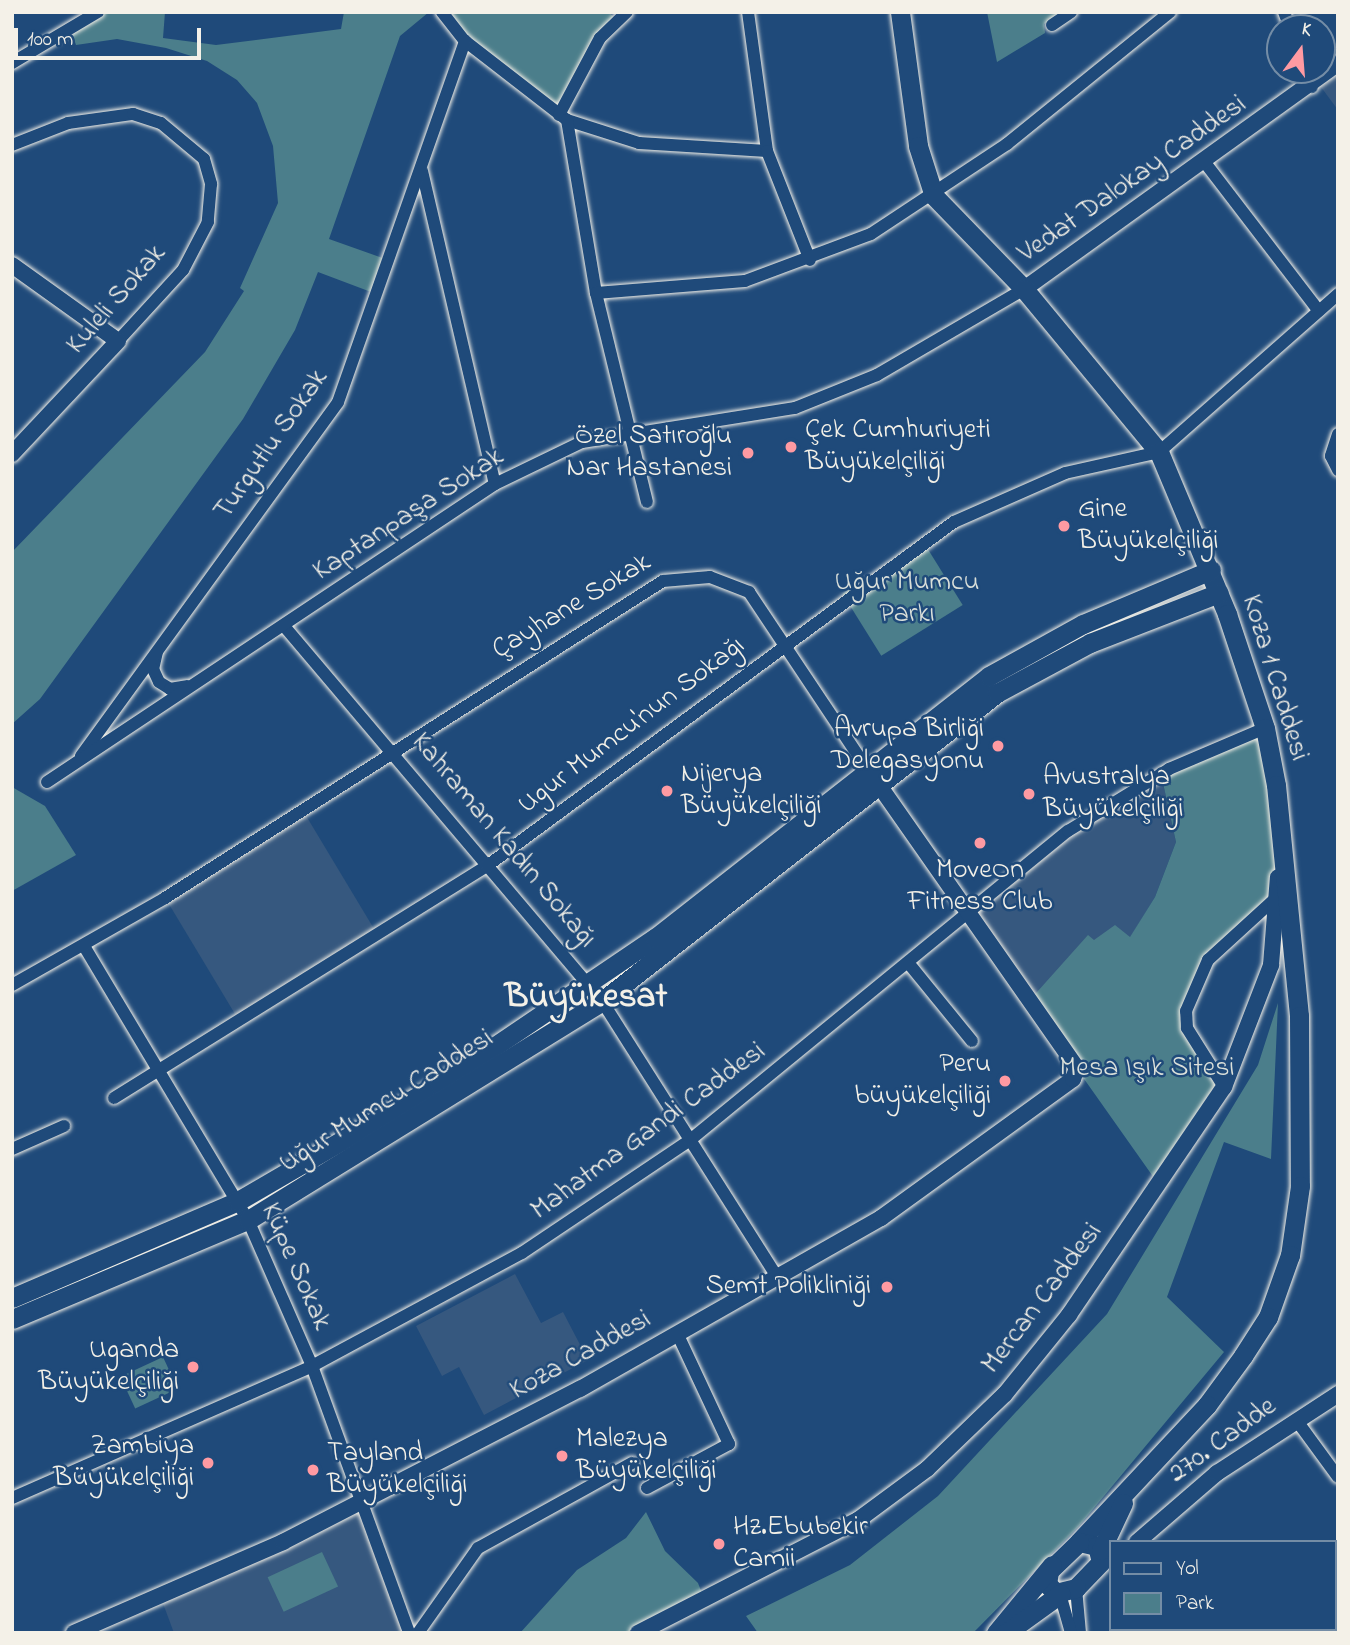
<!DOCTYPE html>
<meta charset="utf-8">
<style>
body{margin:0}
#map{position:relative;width:1350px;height:1645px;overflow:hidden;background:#1f4a7a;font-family:"Indie Flower",sans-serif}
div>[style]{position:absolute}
.built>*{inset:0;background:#36587f;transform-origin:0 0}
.green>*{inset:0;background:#4b7e8b;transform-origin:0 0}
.roads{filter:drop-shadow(0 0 2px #f4f1e8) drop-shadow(0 0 2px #f4f1e8)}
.minor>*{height:12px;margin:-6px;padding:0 6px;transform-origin:6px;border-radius:6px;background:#1f4a7a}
.tertiary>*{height:16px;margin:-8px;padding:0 8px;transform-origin:8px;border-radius:8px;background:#1f4a7a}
.secondary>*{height:19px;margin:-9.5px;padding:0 9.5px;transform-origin:9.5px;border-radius:9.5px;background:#1f4a7a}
.dots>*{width:19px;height:19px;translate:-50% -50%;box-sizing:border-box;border:4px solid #1f4a7a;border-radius:50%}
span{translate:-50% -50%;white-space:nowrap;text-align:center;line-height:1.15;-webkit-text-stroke:5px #1f4a7a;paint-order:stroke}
.street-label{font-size:28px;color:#f4f1e8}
.poi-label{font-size:28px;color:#f4f1e8}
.left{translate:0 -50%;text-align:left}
.right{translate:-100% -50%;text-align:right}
.park-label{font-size:28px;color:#dbe0da}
.district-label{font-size:35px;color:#f4f1e8;font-weight:700}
.frame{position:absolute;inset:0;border:14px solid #f4f1e8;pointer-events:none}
.legend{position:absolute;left:1109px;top:1540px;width:228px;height:91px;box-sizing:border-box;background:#1f4a7a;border:2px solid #748da6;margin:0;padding:9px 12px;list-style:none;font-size:21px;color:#f4f1e8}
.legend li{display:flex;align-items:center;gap:14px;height:35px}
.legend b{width:35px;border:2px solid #748da6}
.north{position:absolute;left:1266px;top:14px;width:70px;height:70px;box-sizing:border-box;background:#1f4a7a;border:2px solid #748da6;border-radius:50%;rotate:16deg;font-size:19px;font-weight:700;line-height:28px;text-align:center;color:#f4f1e8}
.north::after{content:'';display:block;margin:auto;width:24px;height:32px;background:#ff9aa2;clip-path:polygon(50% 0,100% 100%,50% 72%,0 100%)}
.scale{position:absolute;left:14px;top:28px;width:187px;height:32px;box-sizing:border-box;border:4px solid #f4f1e8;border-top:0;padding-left:9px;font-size:21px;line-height:24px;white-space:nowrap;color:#f4f1e8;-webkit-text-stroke:5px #1f4a7a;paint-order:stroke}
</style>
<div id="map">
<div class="built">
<i style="clip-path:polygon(1338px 63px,1338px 110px,1318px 83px)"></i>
<i style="clip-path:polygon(1161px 774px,1176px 842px,1155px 897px,1130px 938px,1029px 1001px,966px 918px,1053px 842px)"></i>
<i style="left:302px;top:809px;width:147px;height:163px;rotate:59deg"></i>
<i style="clip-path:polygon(515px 1274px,541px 1323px,563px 1312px,588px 1360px,484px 1415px,459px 1367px,442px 1376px,416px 1326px)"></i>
<i style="clip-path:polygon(363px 1499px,409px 1633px,174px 1633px,161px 1598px)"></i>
</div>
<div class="green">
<i style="clip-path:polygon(98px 12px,165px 12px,163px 38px,216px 45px,341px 29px,344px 12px,429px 12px,400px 36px,329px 239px,391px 261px,379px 295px,318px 272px,295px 330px,243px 419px,40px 699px,12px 724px,12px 552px,205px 352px,244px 291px,240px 288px,278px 203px,273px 146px,257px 103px,237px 80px,207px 61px,166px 48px,117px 39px,76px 45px,71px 30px)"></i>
<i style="clip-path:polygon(442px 12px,609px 12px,617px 21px,559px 115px,465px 41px)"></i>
<i style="clip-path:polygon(987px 12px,1063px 12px,1044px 24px,1045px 33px,997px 62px)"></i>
<i style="left:924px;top:543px;width:73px;height:96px;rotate:58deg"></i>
<i style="clip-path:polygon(1265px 728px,1278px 896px,1208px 960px,1185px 1019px,1224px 1087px,1159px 1185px,1029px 1001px,1088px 935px,1094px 940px,1115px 925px,1130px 937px,1155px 897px,1176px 842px,1161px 774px)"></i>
<i style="clip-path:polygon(12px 787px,45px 806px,76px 855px,12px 891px)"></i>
<i style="clip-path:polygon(1278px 1003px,1271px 1159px,1224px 1142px,1167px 1297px,1224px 1352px,1079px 1526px,973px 1633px,758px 1633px,746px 1616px,850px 1565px,938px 1496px,1107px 1314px,1258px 1065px)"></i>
<i style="left:163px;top:1357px;width:35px;height:47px;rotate:65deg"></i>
<i style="clip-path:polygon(646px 1512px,665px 1551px,698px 1583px,703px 1596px,638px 1633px,520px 1633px,577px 1570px,626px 1538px)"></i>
<i style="left:322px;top:1552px;width:38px;height:60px;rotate:65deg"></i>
</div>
<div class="roads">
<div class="minor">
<i style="left:442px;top:12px;width:37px;rotate:52deg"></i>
<i style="left:465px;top:41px;width:129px;rotate:37.8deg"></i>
<i style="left:567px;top:120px;width:76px;rotate:17.7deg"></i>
<i style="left:639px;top:143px;width:128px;rotate:3.6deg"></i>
<i style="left:748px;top:12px;width:140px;rotate:82.2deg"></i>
<i style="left:767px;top:151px;width:117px;rotate:68.5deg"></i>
<i style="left:1284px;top:12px;width:17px;rotate:69deg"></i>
<i style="left:1052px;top:25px;width:23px;rotate:-34deg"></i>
<i style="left:12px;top:63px;width:100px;rotate:-30.7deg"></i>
<i style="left:1306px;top:70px;width:18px;rotate:71deg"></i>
<i style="left:559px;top:115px;width:87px;rotate:-62deg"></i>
<i style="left:600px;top:38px;width:37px;rotate:-44deg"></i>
<i style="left:567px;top:120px;width:175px;rotate:80.5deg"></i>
<i style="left:596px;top:293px;width:215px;rotate:76.3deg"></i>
<i style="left:12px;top:145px;width:60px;rotate:-21.4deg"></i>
<i style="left:68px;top:123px;width:66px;rotate:-7.9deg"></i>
<i style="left:133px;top:114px;width:29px;rotate:18deg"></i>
<i style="left:161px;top:123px;width:56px;rotate:39.9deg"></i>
<i style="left:204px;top:159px;width:26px;rotate:74deg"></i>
<i style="left:211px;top:184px;width:38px;rotate:95deg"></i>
<i style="left:208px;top:222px;width:54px;rotate:117.5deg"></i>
<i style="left:183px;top:270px;width:96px;rotate:132.5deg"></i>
<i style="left:1203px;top:160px;width:190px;rotate:52.5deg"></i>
<i style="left:422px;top:171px;width:321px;rotate:76.9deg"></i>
<i style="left:596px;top:293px;width:149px;rotate:-4.6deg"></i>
<i style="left:745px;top:281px;width:134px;rotate:-20.5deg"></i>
<i style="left:871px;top:234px;width:163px;rotate:-33.5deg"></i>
<i style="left:1007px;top:144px;width:210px;rotate:-39deg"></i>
<i style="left:1338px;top:434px;width:23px;rotate:108deg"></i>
<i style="left:1331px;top:456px;width:16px;rotate:63deg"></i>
<i style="left:284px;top:626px;width:472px;rotate:49.7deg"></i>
<i style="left:157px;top:652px;width:17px;rotate:103deg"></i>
<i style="left:153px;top:669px;width:14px;rotate:65deg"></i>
<i style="left:159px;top:682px;width:13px;rotate:32deg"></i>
<i style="left:170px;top:689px;width:17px;rotate:-10deg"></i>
<i style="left:81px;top:756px;width:437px;rotate:-54deg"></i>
<i style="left:338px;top:402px;width:383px;rotate:-70.6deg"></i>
<i style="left:47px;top:782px;width:538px;rotate:-33.63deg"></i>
<i style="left:495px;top:484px;width:97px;rotate:-25.8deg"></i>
<i style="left:582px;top:442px;width:216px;rotate:-9.1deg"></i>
<i style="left:795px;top:408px;width:88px;rotate:-21.9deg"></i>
<i style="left:877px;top:375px;width:170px;rotate:-30.3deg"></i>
<i style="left:84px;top:946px;width:319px;rotate:59.1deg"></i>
<i style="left:248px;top:1220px;width:159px;rotate:66.3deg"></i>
<i style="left:312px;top:1366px;width:284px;rotate:70deg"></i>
<i style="left:910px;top:965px;width:98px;rotate:50.8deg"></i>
<i style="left:12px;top:985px;width:176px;rotate:-29.6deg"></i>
<i style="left:165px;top:898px;width:590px;rotate:-32.48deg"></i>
<i style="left:663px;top:581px;width:47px;rotate:-4.9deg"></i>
<i style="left:710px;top:577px;width:42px;rotate:21deg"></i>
<i style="left:749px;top:592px;width:213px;rotate:56.3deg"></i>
<i style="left:602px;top:1001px;width:328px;rotate:57.6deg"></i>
<i style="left:1224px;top:1087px;width:70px;rotate:-122.1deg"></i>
<i style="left:1187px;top:1028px;width:17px;rotate:-93deg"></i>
<i style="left:1186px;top:1011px;width:56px;rotate:-66.7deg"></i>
<i style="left:1208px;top:960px;width:95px;rotate:-42.4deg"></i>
<i style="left:114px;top:1098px;width:439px;rotate:-31.9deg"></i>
<i style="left:487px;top:866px;width:580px;rotate:-36.38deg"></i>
<i style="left:954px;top:522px;width:121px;rotate:-23.8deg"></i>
<i style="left:1065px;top:473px;width:96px;rotate:-12.6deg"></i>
<i style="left:1159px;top:452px;width:239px;rotate:-41.4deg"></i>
<i style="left:12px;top:1149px;width:57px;rotate:-23.9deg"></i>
<i style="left:1297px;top:1421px;width:69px;rotate:53.8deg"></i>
<i style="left:647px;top:1488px;width:93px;rotate:-28.2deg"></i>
<i style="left:729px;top:1444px;width:123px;rotate:-115.1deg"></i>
<i style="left:12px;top:1498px;width:328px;rotate:-23.7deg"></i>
<i style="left:312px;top:1366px;width:238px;rotate:-28.3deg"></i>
<i style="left:522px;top:1253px;width:202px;rotate:-33.9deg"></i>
<i style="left:690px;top:1140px;width:488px;rotate:-39.3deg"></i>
<i style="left:1068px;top:831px;width:119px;rotate:-31.5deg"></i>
<i style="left:1169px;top:769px;width:104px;rotate:-23.1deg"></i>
<i style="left:1076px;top:1588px;width:45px;rotate:84.9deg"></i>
<i style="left:1060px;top:1594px;width:41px;rotate:74.2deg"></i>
<i style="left:418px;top:1633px;width:104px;rotate:-54.8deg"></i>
<i style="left:478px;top:1548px;width:176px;rotate:-28.9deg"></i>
</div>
<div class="tertiary">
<i style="left:12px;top:265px;width:130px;rotate:35.6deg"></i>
<i style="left:118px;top:341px;width:155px;rotate:133.2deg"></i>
<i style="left:1024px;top:289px;width:387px;rotate:-35.7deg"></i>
<i style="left:1137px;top:1542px;width:106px;rotate:-40.8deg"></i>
<i style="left:1217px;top:1473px;width:145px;rotate:-33.1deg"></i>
<i style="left:74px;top:1633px;width:228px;rotate:-23.5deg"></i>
<i style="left:283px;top:1542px;width:334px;rotate:-27.3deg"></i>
<i style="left:580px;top:1389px;width:346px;rotate:-29.6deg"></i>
<i style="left:881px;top:1218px;width:237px;rotate:-35.9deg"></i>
<i style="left:1073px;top:1079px;width:12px;rotate:-70deg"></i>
<i style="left:1077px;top:1068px;width:345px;rotate:-125deg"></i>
<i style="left:638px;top:1633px;width:247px;rotate:-27.2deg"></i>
<i style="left:858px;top:1520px;width:86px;rotate:-36.5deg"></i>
<i style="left:927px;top:1469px;width:108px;rotate:-43.9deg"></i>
<i style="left:1005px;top:1394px;width:102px;rotate:-51deg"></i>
<i style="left:1069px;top:1315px;width:276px;rotate:-55.8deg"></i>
<i style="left:1224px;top:1087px;width:131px;rotate:-68.9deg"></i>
<i style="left:1271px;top:965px;width:88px;rotate:-85.5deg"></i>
</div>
<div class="secondary">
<i style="left:900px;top:12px;width:135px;rotate:82.3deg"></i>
<i style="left:918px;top:146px;width:52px;rotate:72.3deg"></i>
<i style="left:934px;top:196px;width:129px;rotate:45.9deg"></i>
<i style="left:1024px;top:289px;width:212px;rotate:50.4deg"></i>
<i style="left:1159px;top:452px;width:176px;rotate:67.2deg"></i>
<i style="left:1227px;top:614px;width:120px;rotate:71.6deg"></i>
<i style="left:1265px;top:728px;width:58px;rotate:79.1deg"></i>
<i style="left:1276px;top:785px;width:232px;rotate:84.3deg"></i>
<i style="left:1299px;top:1016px;width:170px;rotate:89.7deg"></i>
<i style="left:1300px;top:1186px;width:70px;rotate:98.2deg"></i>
<i style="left:1290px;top:1255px;width:66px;rotate:109.5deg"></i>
<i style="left:1268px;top:1317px;width:46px;rotate:122.7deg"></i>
<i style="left:1243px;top:1356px;width:61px;rotate:126.3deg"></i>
<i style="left:1207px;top:1405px;width:187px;rotate:133.1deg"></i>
<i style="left:12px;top:1298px;width:246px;rotate:-23.2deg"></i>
<i style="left:238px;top:1201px;width:233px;rotate:-30.2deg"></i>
<i style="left:439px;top:1084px;width:261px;rotate:-34.1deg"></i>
<i style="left:655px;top:938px;width:424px;rotate:-38.1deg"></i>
<i style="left:989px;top:676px;width:107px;rotate:-29deg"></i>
<i style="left:1083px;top:624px;width:139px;rotate:-22.9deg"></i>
<i style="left:12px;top:1319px;width:256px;rotate:-22.8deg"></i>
<i style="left:248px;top:1220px;width:416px;rotate:-31.7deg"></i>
<i style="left:602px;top:1001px;width:501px;rotate:-37.95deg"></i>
<i style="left:997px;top:693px;width:106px;rotate:-28.3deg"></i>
<i style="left:1090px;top:643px;width:138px;rotate:-21.2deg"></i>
<i style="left:1079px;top:1542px;width:18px;rotate:13deg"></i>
<i style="left:1097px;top:1546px;width:16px;rotate:76deg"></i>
<i style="left:1101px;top:1562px;width:36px;rotate:134deg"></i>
<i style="left:1076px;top:1588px;width:21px;rotate:166deg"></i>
<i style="left:1056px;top:1593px;width:13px;rotate:-135deg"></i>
<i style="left:1047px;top:1584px;width:13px;rotate:-81deg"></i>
<i style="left:1049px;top:1571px;width:42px;rotate:-44deg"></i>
<i style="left:1101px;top:1550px;width:52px;rotate:-64.9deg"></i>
<i style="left:996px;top:1633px;width:88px;rotate:-50.5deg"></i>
<i style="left:1006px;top:1633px;width:67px;rotate:-35.8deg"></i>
</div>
</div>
<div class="dots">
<i style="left:791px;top:447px;background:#ff9aa2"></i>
<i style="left:748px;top:453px;background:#ff9aa2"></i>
<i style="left:1064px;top:526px;background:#ff9aa2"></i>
<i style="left:998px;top:746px;background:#ff9aa2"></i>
<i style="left:667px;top:791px;background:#ff9aa2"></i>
<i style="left:1029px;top:794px;background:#ff9aa2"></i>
<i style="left:980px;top:843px;background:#ff9aa2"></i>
<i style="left:1005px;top:1081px;background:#ff9aa2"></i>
<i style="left:887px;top:1287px;background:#ff9aa2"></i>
<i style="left:193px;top:1367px;background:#ff9aa2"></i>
<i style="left:562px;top:1456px;background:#ff9aa2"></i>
<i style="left:208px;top:1463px;background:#ff9aa2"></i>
<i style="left:313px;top:1470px;background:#ff9aa2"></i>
<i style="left:719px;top:1544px;background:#ff9aa2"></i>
</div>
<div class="street-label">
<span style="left:1133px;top:180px;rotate:-35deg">Vedat Dalokay Caddesi</span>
<span style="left:117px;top:300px;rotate:-49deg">Kuleli Sokak</span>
<span style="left:272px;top:445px;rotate:-55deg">Turgutlu Sokak</span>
<span style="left:409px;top:515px;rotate:-33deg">Kaptanpaşa Sokak</span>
<span style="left:572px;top:607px;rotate:-31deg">Çayhane Sokak</span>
<span style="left:1274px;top:678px;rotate:73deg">Koza 1 Caddesi</span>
<span style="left:632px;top:726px;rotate:-37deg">Ugur Mumcu'nun Sokağı</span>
<span style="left:503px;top:841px;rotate:50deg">Kahraman Kadın Sokağı</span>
<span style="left:387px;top:1102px;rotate:-32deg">Uğur Mumcu Caddesi</span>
<span style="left:649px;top:1132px;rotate:-36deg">Mahatma Gandi Caddesi</span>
<span style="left:295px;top:1267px;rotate:66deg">Küpe Sokak</span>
<span style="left:1043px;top:1299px;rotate:-53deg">Mercan Caddesi</span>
<span style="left:581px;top:1356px;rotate:-29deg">Koza Caddesi</span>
<span style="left:1223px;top:1441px;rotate:-36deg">270. Cadde</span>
</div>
<div class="poi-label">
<span class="left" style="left:805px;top:447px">Çek Cumhuriyeti<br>Büyükelçiliği</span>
<span class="right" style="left:732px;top:453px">Özel Satıroğlu<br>Nar Hastanesi</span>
<span class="left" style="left:1078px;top:526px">Gine<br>Büyükelçiliği</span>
<span class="right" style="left:984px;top:746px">Avrupa Birliği<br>Delegasyonu</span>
<span class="left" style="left:681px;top:791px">Nijerya<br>Büyükelçiliği</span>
<span class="left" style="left:1043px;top:794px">Avustralya<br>Büyükelçiliği</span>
<span style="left:980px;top:887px">MoveOn<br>Fitness Club</span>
<span class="right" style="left:991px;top:1081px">Peru<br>büyükelçiliği</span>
<span class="right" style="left:871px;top:1287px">Semt Polikliniği</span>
<span class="right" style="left:179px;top:1367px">Uganda<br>Büyükelçiliği</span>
<span class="left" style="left:576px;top:1456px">Malezya<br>Büyükelçiliği</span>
<span class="right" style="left:194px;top:1463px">Zambiya<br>Büyükelçiliği</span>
<span class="left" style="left:327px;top:1470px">Tayland<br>Büyükelçiliği</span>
<span class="left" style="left:733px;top:1544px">Hz.Ebubekir<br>Camii</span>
</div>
<div class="park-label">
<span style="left:907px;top:599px">Uğur Mumcu<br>Parkı</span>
<span style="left:1147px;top:1069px">Mesa Işık Sitesi</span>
</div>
<div class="district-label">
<span style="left:586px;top:998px">Büyükesat</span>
</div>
<div class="frame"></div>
<ul class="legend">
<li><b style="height:9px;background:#1f4a7a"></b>Yol</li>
<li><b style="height:19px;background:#4b7e8b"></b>Park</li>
</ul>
<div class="north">K</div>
<div class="scale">100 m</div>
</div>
